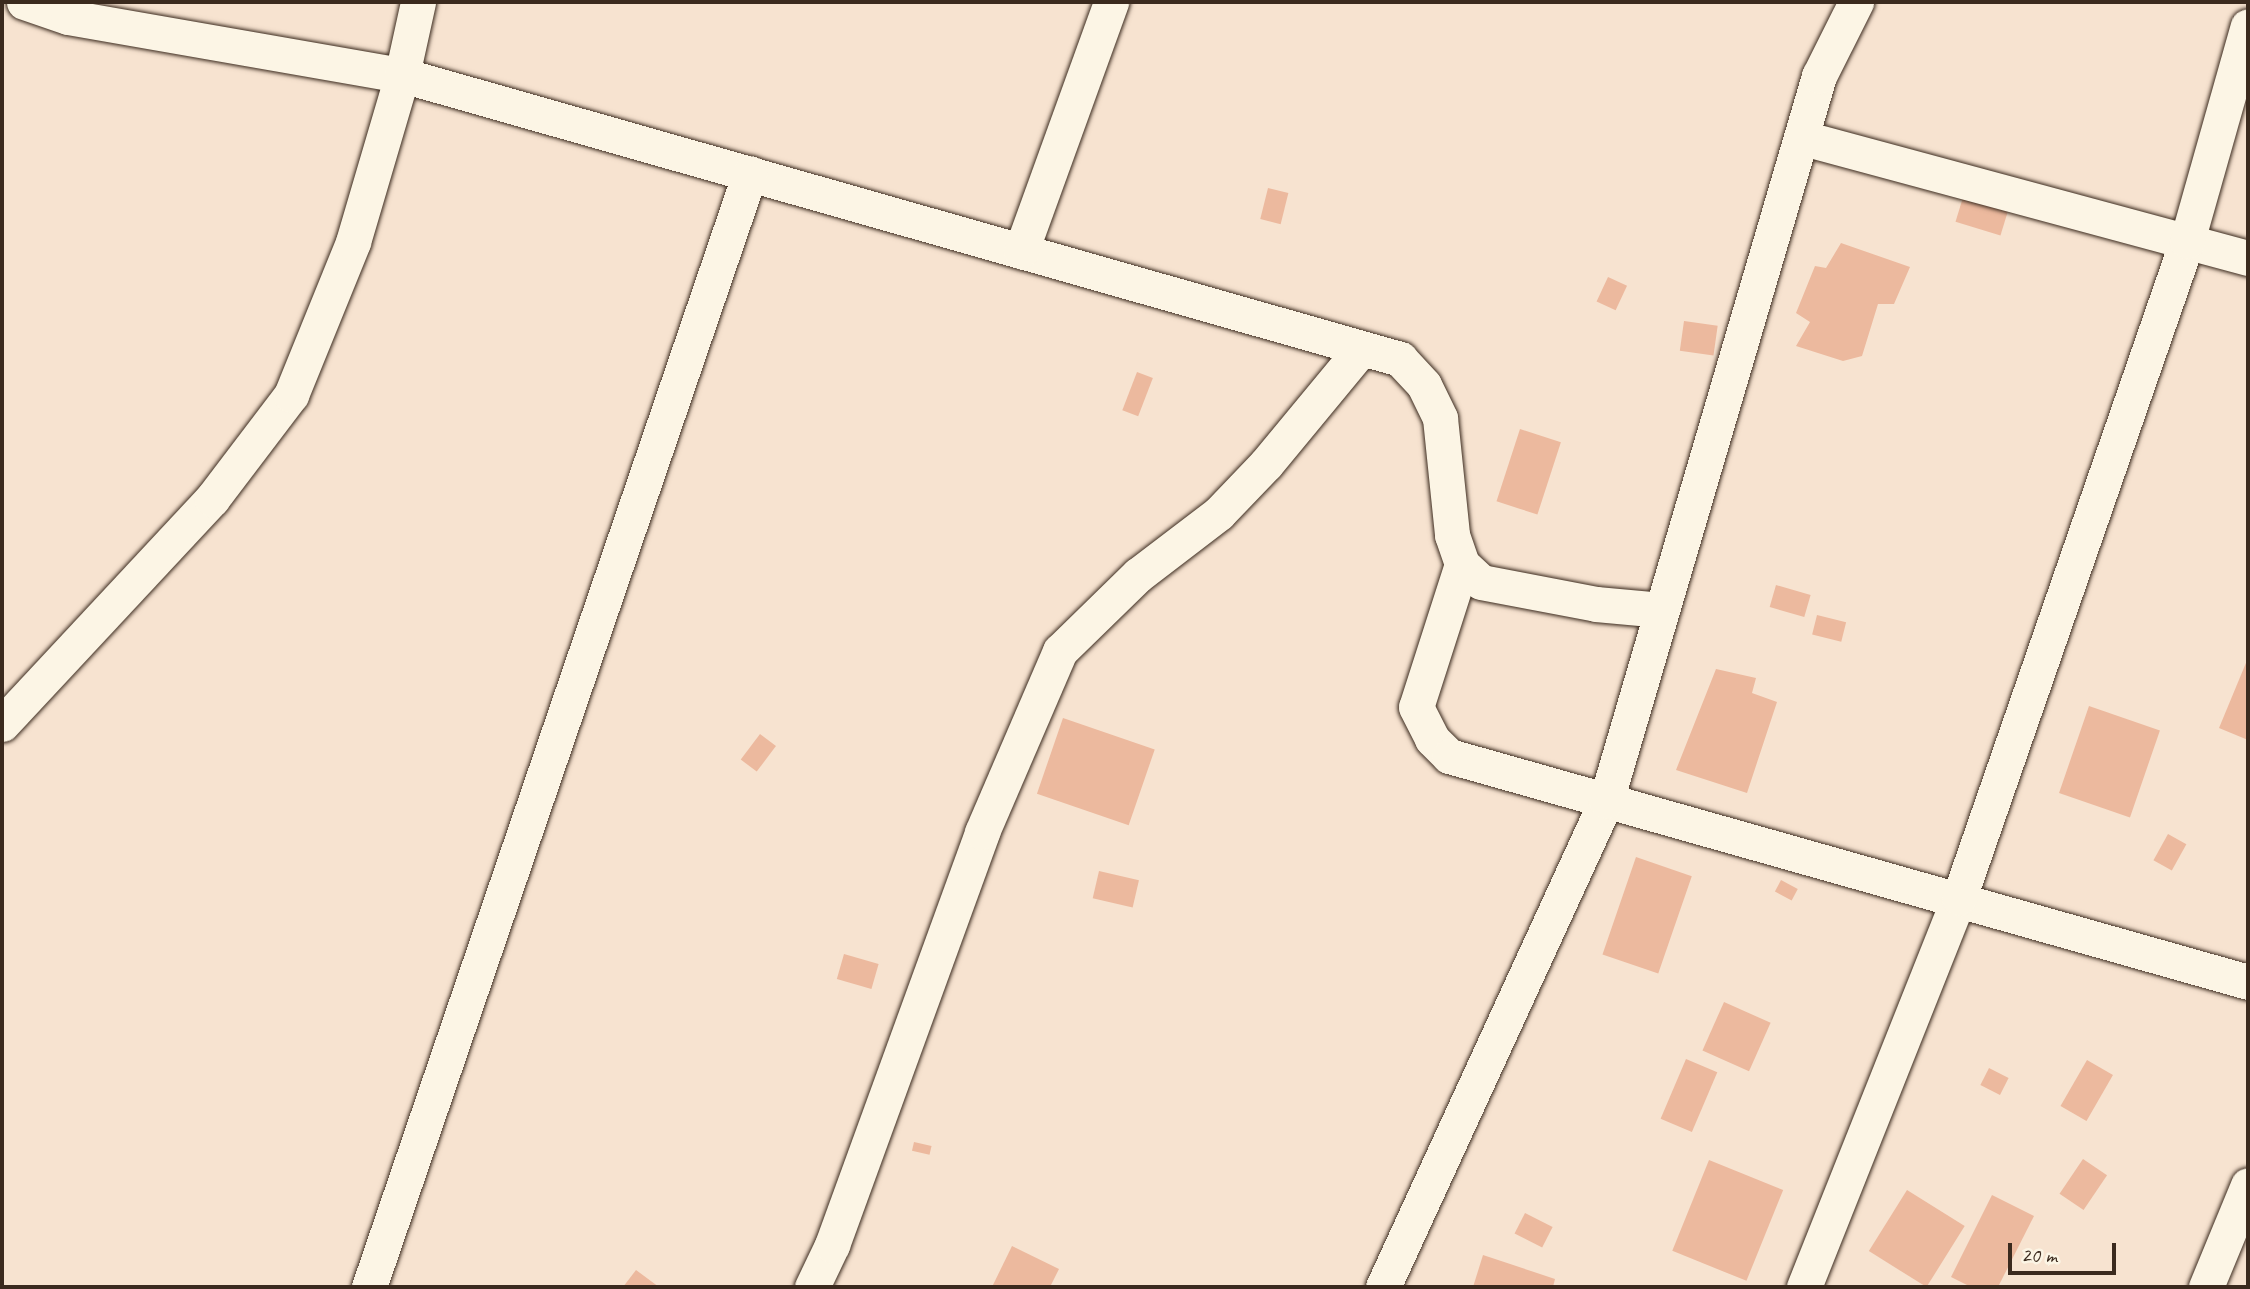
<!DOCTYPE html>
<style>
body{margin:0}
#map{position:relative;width:2250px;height:1289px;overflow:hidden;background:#f7e3d0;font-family:Caveat,sans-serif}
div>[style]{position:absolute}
.building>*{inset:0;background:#ecb99e;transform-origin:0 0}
.roads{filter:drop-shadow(0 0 2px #3b2a1e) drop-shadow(0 0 2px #3b2a1e)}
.minor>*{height:35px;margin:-17.5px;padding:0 17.5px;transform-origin:17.5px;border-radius:17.5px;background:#fcf5e5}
span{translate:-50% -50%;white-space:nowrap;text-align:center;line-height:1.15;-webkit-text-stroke:7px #fcf5e5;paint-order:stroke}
.frame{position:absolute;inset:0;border:4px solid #3b2a1e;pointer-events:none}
.scale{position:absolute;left:2008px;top:1243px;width:108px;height:32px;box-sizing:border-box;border:4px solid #3b2a1e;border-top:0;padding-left:9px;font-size:21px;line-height:24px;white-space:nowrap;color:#3b2a1e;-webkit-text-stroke:5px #fcf5e5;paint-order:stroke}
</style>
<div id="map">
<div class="building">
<i style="left:1268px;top:188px;width:21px;height:32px;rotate:14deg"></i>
<i style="left:1964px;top:194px;width:47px;height:29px;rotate:17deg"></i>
<i style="clip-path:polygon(1841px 243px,1910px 267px,1894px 304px,1878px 304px,1862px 356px,1843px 361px,1796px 346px,1810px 322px,1796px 313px,1815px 266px,1826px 268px)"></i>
<i style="left:1608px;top:277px;width:21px;height:27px;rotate:25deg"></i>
<i style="left:1684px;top:321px;width:34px;height:30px;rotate:8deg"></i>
<i style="left:1137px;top:372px;width:17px;height:41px;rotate:21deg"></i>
<i style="left:1520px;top:429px;width:43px;height:76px;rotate:18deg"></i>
<i style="left:1776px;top:585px;width:36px;height:23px;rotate:16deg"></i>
<i style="left:1817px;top:615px;width:30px;height:20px;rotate:14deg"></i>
<i style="clip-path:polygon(2248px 658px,2248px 740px,2219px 728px)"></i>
<i style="clip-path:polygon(1716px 669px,1756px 678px,1752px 693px,1777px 702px,1747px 793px,1676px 770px)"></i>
<i style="left:2089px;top:706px;width:75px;height:92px;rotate:19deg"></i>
<i style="left:1063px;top:718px;width:97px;height:80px;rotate:19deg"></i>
<i style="left:760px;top:734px;width:20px;height:32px;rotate:37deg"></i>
<i style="left:2168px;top:834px;width:21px;height:30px;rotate:29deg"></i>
<i style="left:1636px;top:857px;width:59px;height:103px;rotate:19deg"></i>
<i style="left:1099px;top:871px;width:41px;height:28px;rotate:13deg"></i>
<i style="left:1781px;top:880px;width:19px;height:13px;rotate:28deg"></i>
<i style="left:844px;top:954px;width:36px;height:26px;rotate:16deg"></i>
<i style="left:1724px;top:1002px;width:51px;height:53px;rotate:24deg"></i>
<i style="left:1686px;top:1059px;width:34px;height:65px;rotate:23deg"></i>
<i style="left:2087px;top:1060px;width:30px;height:53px;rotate:30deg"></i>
<i style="left:1989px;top:1068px;width:22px;height:19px;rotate:27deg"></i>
<i style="left:914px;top:1142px;width:18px;height:9px;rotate:13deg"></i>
<i style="left:2083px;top:1159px;width:29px;height:42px;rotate:34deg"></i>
<i style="left:1709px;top:1160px;width:80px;height:98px;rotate:22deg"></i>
<i style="left:1907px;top:1190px;width:68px;height:72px;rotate:32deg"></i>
<i style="clip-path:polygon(1992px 1195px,2034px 1216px,1998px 1287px,1971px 1287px,1951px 1277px)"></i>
<i style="left:1525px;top:1213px;width:31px;height:23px;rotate:27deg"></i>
<i style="clip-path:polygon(1012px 1246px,1059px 1269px,1050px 1287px,992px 1287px)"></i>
<i style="clip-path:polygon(1483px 1255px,1555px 1279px,1553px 1287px,1473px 1287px)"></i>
<i style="clip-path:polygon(636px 1270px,659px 1287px,623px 1287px)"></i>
</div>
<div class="roads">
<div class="minor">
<i style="left:24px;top:2px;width:46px;rotate:18.8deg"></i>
<i style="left:68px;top:17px;width:339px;rotate:9.9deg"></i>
<i style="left:402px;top:75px;width:1038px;rotate:15.88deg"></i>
<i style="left:1400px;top:359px;width:35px;rotate:47deg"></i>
<i style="left:1424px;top:385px;width:37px;rotate:64deg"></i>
<i style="left:1440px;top:418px;width:118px;rotate:84.1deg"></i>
<i style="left:1452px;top:535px;width:31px;rotate:71deg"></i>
<i style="left:1462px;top:564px;width:26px;rotate:43deg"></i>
<i style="left:1481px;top:582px;width:117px;rotate:10.8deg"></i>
<i style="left:1596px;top:604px;width:66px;rotate:5.2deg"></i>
<i style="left:1803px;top:138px;width:461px;rotate:15.1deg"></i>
<i style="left:1021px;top:251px;width:265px;rotate:-70.1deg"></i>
<i style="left:1462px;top:564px;width:150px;rotate:107.8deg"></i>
<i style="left:1416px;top:707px;width:36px;rotate:63deg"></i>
<i style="left:1432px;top:739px;width:24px;rotate:45deg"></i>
<i style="left:1449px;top:756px;width:830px;rotate:15.79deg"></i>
<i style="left:2px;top:724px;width:308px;rotate:-47deg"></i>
<i style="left:212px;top:499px;width:131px;rotate:-52.8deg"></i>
<i style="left:291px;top:395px;width:165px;rotate:-67.9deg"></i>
<i style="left:353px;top:242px;width:174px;rotate:-73.6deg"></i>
<i style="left:402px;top:75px;width:75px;rotate:-77.6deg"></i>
<i style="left:369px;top:1287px;width:1177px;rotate:-71.12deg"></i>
<i style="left:812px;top:1287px;width:47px;rotate:-64.5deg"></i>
<i style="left:832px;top:1245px;width:439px;rotate:-70deg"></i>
<i style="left:982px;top:832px;width:197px;rotate:-66.7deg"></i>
<i style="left:1060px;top:651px;width:109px;rotate:-44.3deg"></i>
<i style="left:1138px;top:575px;width:102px;rotate:-37.4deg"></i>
<i style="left:1219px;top:513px;width:68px;rotate:-46.2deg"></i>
<i style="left:1266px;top:464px;width:149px;rotate:-50.4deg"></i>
<i style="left:1383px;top:1287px;width:535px;rotate:-65.35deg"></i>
<i style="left:1606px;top:801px;width:756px;rotate:-73.63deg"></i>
<i style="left:1819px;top:76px;width:83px;rotate:-63.4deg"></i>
<i style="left:1804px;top:1287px;width:419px;rotate:-68.3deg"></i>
<i style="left:1959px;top:898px;width:695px;rotate:-70.86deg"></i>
<i style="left:2187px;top:241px;width:223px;rotate:-74.2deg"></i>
<i style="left:2206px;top:1287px;width:110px;rotate:-67.6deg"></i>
</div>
</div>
<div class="frame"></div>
<div class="scale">20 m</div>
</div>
